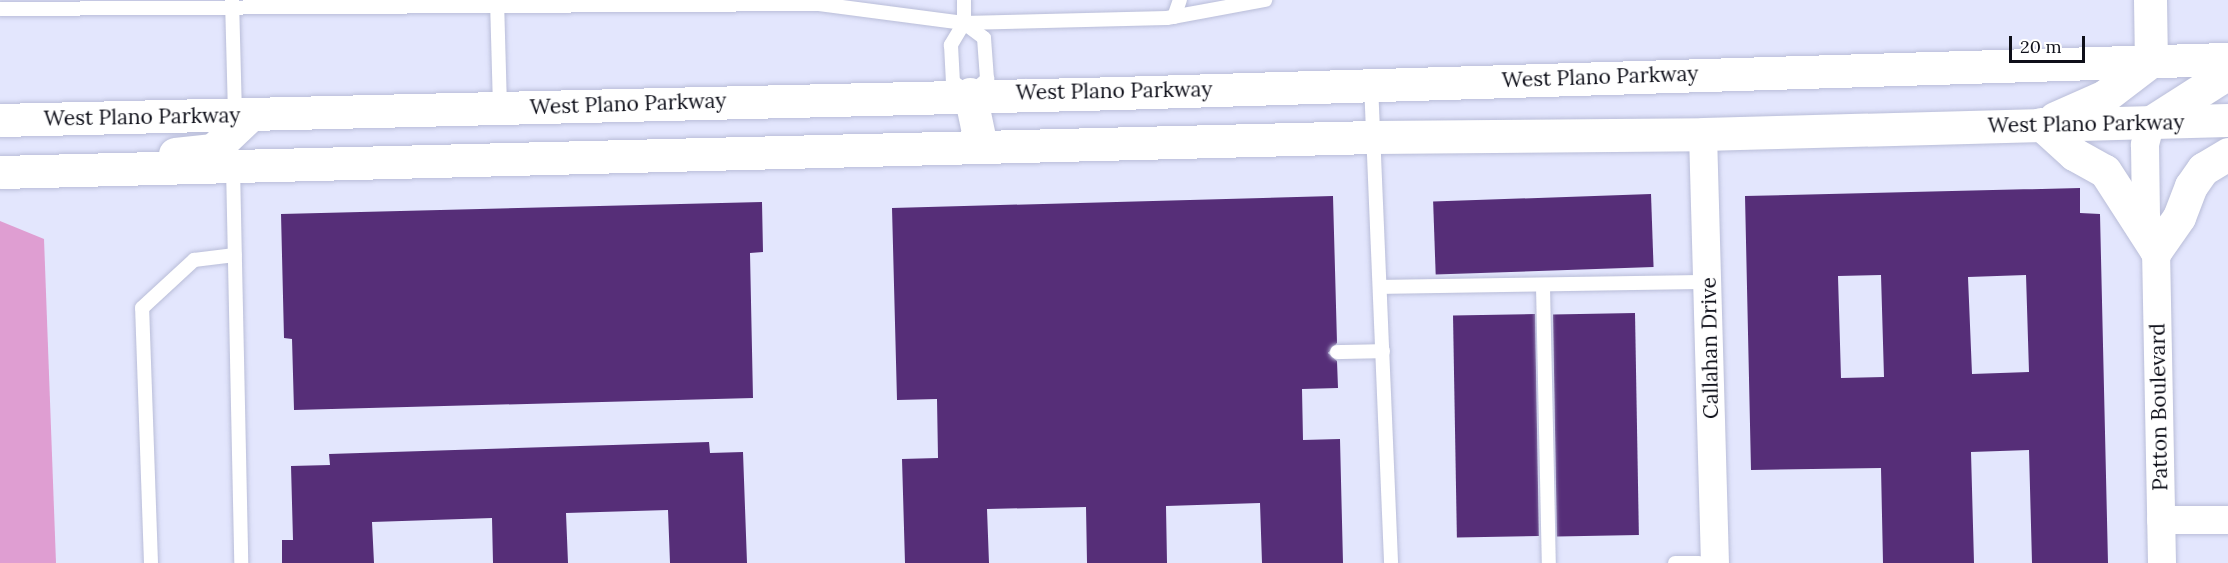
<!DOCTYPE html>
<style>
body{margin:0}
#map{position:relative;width:2228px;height:563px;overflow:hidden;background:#e3e6fd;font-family:Lora,serif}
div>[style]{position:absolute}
.green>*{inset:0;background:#df9ed2}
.building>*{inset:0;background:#562e78;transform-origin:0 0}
.roads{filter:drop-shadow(0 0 2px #b9bdd8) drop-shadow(0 0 2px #b9bdd8)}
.service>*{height:14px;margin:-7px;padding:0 7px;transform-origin:7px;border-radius:7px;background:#fff}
.minor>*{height:28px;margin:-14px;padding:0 14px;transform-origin:14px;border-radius:14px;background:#fff}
.tertiary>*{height:33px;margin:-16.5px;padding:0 16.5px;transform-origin:16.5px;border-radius:16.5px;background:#fff}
.secondary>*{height:33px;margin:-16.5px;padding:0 16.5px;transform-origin:16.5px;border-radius:16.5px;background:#fff}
span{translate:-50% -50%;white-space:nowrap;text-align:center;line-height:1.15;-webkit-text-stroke:6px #fff;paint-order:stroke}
.street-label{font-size:21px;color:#0e0f19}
.scale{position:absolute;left:2009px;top:36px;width:76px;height:27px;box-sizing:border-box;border:3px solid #0e0f19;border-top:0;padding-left:8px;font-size:18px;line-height:21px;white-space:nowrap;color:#0e0f19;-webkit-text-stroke:4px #fff;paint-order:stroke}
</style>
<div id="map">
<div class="green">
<i style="clip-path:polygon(0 221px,44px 239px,56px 563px,0 563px)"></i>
</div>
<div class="building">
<i style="clip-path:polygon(evenodd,2080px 188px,2080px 213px,2100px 214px,2108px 563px,2032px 563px,2029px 450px,1971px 452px,1974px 563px,1883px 563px,1881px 468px,1751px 470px,1745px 196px,2080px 188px,1881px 275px,1884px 377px,1841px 378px,1838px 276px,1881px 275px,2080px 188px,2026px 275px,2029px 372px,1972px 374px,1968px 277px,2026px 275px)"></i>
<i style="left:1651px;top:194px;width:73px;height:218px;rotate:88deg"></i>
<i style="clip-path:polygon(1333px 196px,1337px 343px,1328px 353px,1337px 361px,1338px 388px,1302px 389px,1303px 440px,1340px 439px,1343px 563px,1262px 563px,1260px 503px,1166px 506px,1167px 563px,1087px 563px,1086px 507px,987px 509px,989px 563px,905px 563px,902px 459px,938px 458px,937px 399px,897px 400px,892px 208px)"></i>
<i style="clip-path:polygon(762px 202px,763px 252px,750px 253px,753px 398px,294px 410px,292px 339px,284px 338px,281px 214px)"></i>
<i style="left:1635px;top:313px;width:222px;height:82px;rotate:89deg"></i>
<i style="left:1535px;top:314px;width:222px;height:82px;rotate:89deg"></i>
<i style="clip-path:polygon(709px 442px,710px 453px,743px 452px,747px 563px,670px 563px,668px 510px,566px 513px,568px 563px,493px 563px,492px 518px,372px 522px,374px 563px,282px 563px,282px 540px,293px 540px,291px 466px,330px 465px,329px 454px)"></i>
</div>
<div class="roads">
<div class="service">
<i style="left:232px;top:0;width:114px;rotate:88.5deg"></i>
<i style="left:497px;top:0;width:108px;rotate:88.4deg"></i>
<i style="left:964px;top:0;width:23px;rotate:90deg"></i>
<i style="left:964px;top:23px;width:26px;rotate:121deg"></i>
<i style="left:951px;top:45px;width:37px;rotate:87deg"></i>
<i style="left:953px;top:82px;width:21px;rotate:35deg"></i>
<i style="left:970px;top:94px;width:23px;rotate:-41deg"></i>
<i style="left:987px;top:79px;width:41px;rotate:-94.2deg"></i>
<i style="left:984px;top:38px;width:25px;rotate:-143deg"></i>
<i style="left:0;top:9px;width:819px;rotate:-0.35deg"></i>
<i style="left:819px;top:4px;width:146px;rotate:7.5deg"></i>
<i style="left:964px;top:23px;width:203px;rotate:-1.4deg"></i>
<i style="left:1167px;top:18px;width:100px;rotate:-10.4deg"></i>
<i style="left:1174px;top:17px;width:18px;rotate:-71deg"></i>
<i style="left:1371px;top:84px;width:479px;rotate:87.6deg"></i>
<i style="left:233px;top:167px;width:396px;rotate:88.8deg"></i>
<i style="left:1543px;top:286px;width:277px;rotate:88.8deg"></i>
<i style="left:1382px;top:287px;width:327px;rotate:-0.9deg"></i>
<i style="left:1337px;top:352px;width:46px;rotate:-1.2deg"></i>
<i style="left:151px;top:563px;width:255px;rotate:-92deg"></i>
<i style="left:142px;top:308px;width:71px;rotate:-42.7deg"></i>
<i style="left:194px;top:260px;width:41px;rotate:-7deg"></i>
<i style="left:1675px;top:563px;width:24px"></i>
</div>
<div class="minor">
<i style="left:2151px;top:122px;width:24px;rotate:105deg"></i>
<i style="left:2145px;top:145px;width:72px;rotate:89.2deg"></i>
<i style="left:2146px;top:217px;width:34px;rotate:73deg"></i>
<i style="left:2156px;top:250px;width:313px;rotate:88.9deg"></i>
<i style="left:1703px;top:134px;width:429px;rotate:88.4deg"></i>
<i style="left:2161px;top:520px;width:67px"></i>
</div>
<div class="tertiary">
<i style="left:2150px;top:0;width:61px;rotate:89.1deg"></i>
</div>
<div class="secondary">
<i style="left:970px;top:94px;width:53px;rotate:78.1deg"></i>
<i style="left:2055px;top:118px;width:55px;rotate:-23.7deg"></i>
<i style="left:2105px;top:96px;width:58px;rotate:-37.3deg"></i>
<i style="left:0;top:120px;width:1119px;rotate:-1.38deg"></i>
<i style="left:1119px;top:93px;width:1110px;rotate:-1.76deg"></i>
<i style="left:2151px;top:122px;width:91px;rotate:-32.5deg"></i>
<i style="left:2041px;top:124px;width:45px;rotate:42.3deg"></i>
<i style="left:2074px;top:154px;width:35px;rotate:29deg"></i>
<i style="left:2105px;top:171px;width:94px;rotate:57.2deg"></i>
<i style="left:2156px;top:250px;width:40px;rotate:-55.1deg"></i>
<i style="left:2179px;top:217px;width:33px;rotate:-69deg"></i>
<i style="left:2191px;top:186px;width:21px;rotate:-55deg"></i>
<i style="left:2203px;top:169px;width:29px;rotate:-31deg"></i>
<i style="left:175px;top:154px;width:38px;rotate:-6deg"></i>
<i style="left:213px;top:150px;width:52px;rotate:-43.5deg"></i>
<i style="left:0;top:172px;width:1374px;rotate:-1.46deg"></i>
<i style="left:1374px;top:137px;width:329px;rotate:-0.5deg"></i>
<i style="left:1703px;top:134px;width:525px;rotate:-1.53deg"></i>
</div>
</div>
<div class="street-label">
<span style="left:1600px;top:77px;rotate:-2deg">West Plano Parkway</span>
<span style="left:1114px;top:91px;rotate:-1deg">West Plano Parkway</span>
<span style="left:628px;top:104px;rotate:-2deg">West Plano Parkway</span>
<span style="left:142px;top:117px;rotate:-1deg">West Plano Parkway</span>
<span style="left:2086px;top:124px;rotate:-1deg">West Plano Parkway</span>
<span style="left:1710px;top:348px;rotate:-91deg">Callahan Drive</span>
<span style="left:2159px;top:407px;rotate:-91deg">Patton Boulevard</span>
</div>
<div class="scale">20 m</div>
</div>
